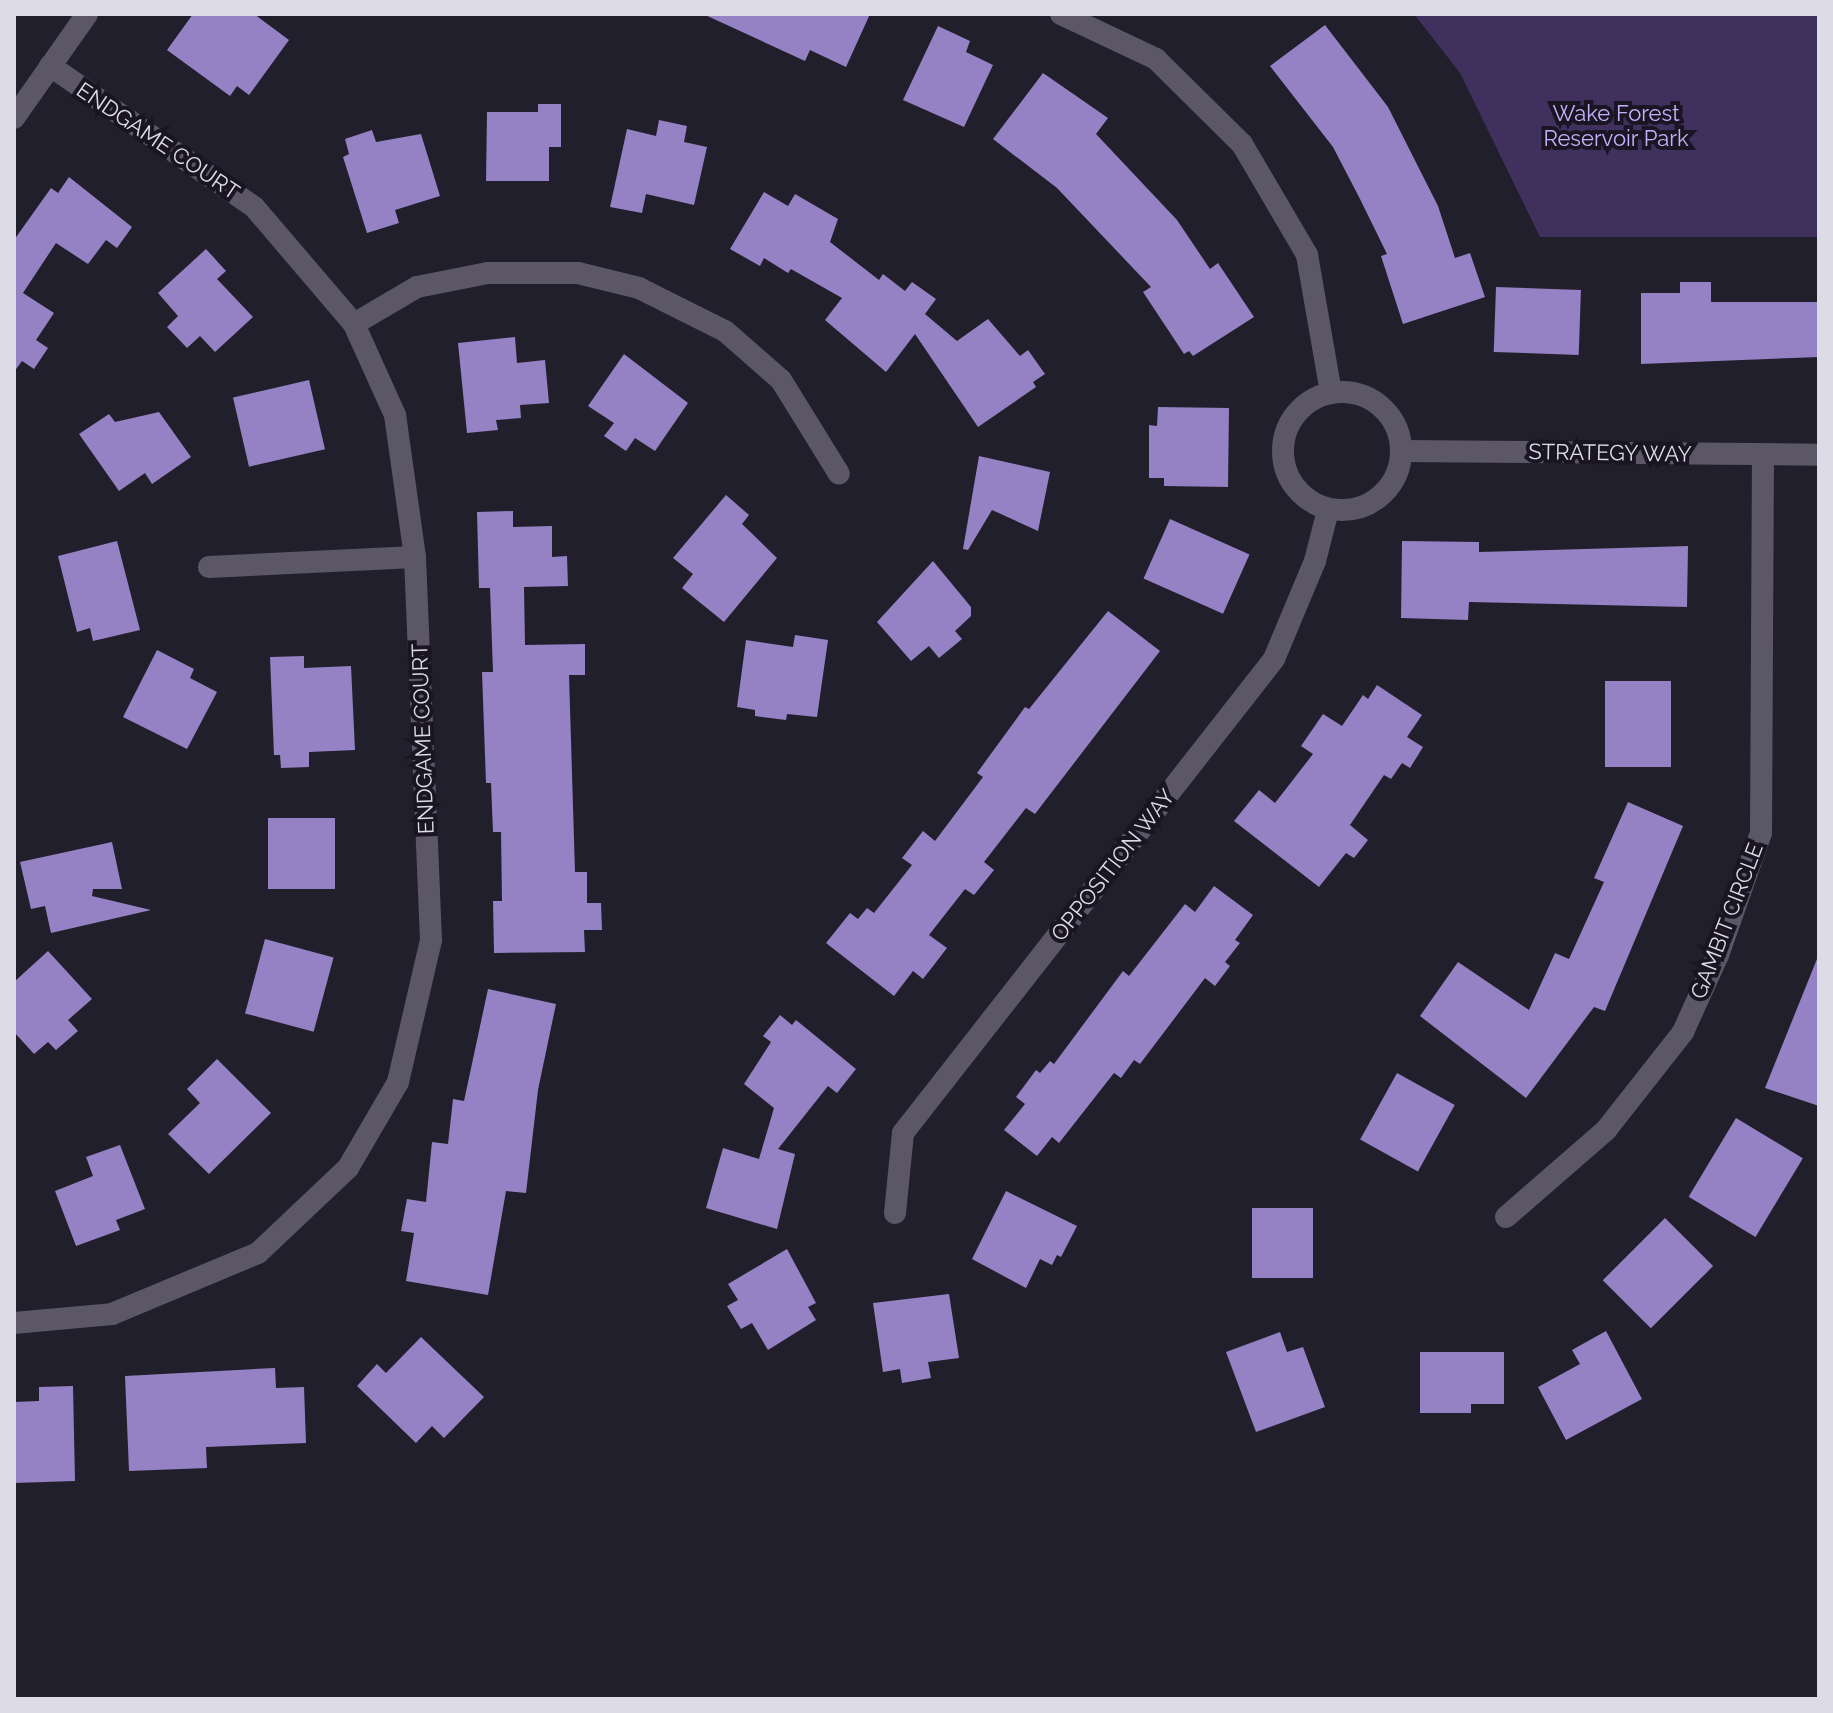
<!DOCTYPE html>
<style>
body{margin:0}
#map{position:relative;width:1833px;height:1713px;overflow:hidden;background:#221f2d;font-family:Raleway,sans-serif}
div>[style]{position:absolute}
.green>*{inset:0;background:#3f305e}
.building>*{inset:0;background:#9582c4;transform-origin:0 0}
.minor>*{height:22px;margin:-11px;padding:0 11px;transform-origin:11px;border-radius:11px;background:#5b5767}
.minor>.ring{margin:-11px;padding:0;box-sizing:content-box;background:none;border:22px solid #5b5767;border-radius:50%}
span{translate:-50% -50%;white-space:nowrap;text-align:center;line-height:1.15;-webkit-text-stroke:8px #191523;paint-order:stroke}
.park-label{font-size:22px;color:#c5b1f9}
.street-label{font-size:22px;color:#dddbe5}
.frame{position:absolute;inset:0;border:16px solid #dddbe5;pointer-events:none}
</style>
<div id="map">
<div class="green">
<i style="clip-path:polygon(1414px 14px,1819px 14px,1819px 237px,1540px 237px,1460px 73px)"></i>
</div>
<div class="building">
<i style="clip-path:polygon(193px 14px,254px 14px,289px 40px,249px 95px,237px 86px,230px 96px,167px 50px)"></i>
<i style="clip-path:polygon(703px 14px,870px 14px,846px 67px,810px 50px,805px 61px)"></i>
<i style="clip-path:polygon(1325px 25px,1388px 107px,1438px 206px,1455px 258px,1470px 253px,1485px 297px,1403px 324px,1381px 256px,1387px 254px,1360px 199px,1333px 147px,1270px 66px)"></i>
<i style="clip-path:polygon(938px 26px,970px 41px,966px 52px,993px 65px,964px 127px,903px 100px)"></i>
<i style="clip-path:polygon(1043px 73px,1108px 118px,1096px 134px,1177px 220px,1210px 269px,1218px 263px,1254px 317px,1193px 356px,1189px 351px,1184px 354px,1143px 292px,1151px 287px,1057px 188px,993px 139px)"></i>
<i style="clip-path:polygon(538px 104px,561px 104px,561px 147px,549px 147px,549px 181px,486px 181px,487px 112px,538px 112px)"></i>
<i style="clip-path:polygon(659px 120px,687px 126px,684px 142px,707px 147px,694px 205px,646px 194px,642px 213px,610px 207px,627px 129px,656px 136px)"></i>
<i style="clip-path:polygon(372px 130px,376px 142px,421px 134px,440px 196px,395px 210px,399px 223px,367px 233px,343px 157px,349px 154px,345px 139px)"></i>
<i style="clip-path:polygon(69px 177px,132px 227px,117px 248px,106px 240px,88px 264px,56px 243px,23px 293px,54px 313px,36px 340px,48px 348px,34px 369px,22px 361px,14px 372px,14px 240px,51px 188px,58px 193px)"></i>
<i style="clip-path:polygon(764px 192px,788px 206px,795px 194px,838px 219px,830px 242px,879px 280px,883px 274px,905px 291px,912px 282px,936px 299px,925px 314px,957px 341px,988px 319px,1020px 356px,1028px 350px,1045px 374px,1033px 382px,1036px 387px,978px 427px,915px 334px,886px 372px,825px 320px,842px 298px,791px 269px,788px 273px,764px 258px,760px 266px,730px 249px)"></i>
<i style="clip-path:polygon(206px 249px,226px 271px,217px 279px,253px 317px,215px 352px,200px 336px,187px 348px,167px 327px,178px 316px,158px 293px)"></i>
<i style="clip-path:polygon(1680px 282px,1711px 282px,1711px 302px,1819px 302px,1819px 357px,1641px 364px,1641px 293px,1680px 293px)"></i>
<i style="left:1496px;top:287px;width:85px;height:65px;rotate:2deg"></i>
<i style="clip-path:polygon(515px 337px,517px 363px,545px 360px,549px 403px,520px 405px,521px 418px,496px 420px,498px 430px,467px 433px,458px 343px)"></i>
<i style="clip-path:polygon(624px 354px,688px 403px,655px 451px,635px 438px,626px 451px,604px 436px,614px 423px,588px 406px)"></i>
<i style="left:309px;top:380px;width:71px;height:78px;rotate:77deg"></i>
<i style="clip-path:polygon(1158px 407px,1229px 408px,1228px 487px,1164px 486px,1164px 478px,1149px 478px,1149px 425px,1157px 426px)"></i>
<i style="clip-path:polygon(159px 412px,191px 457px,152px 484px,145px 473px,119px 491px,79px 434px,109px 414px,115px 422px)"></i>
<i style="clip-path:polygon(979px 456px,1050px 472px,1038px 531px,992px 510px,968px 550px,963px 549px)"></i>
<i style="clip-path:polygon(726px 495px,749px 515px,742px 524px,777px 558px,724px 622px,682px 588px,693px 574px,673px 558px)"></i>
<i style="clip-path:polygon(513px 511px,513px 527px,552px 526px,552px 557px,567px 556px,568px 586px,524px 587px,525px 645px,585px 644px,585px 675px,569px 675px,575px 872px,587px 872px,587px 903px,601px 903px,602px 930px,584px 930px,585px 952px,494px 953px,493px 901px,502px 901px,501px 832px,493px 832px,491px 783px,486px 783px,482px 672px,493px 672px,490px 588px,479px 588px,477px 512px)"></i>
<i style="left:1170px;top:519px;width:87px;height:65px;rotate:24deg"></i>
<i style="clip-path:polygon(117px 541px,140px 630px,93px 641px,90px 628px,77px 632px,58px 556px)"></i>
<i style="clip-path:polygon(1402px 541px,1479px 542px,1479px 552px,1688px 546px,1687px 607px,1469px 602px,1468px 620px,1401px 618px)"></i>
<i style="clip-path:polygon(933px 561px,971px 607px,971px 616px,955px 631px,962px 639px,939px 658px,929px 646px,911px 661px,877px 622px)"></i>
<i style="clip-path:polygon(1108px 611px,1160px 651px,1035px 814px,1026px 808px,984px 862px,994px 870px,974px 895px,965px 889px,929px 935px,947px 948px,923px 979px,913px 971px,894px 996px,826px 943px,850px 913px,858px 919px,867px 908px,874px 913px,912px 865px,902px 858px,923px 831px,935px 841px,983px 777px,977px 773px,1025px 707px,1029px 709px)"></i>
<i style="clip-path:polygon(795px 635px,828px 640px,817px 717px,787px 714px,786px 720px,755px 716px,755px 710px,737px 707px,746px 640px,793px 647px)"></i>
<i style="clip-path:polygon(157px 650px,194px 669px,190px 678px,217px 692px,187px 749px,123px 717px)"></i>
<i style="clip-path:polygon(304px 656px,304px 668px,351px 666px,355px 750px,309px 752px,309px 767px,281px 768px,280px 755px,274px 755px,270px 657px)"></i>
<i style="left:1605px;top:681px;width:66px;height:86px"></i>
<i style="clip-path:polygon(1377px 685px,1422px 715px,1407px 737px,1423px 747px,1410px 768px,1402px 763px,1391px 779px,1384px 775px,1350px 825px,1368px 840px,1354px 858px,1346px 853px,1319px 887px,1234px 821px,1259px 790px,1275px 803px,1313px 754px,1301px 746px,1323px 714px,1342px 726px,1363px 695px,1368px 699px)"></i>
<i style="clip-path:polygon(1628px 802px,1683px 826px,1605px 1011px,1594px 1007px,1526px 1098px,1420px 1016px,1458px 962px,1529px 1010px,1555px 953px,1569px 959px,1604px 882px,1594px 878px)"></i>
<i style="left:268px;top:818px;width:67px;height:71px"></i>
<i style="clip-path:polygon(112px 842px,122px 889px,93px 889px,92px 896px,151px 910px,51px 933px,45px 906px,31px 909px,20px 862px)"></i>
<i style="clip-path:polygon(1214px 886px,1253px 915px,1235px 940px,1240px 943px,1225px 962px,1230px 966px,1215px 986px,1205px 978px,1140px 1064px,1134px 1060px,1121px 1078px,1114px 1073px,1059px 1143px,1052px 1137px,1037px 1156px,1004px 1130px,1025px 1104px,1016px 1097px,1036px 1070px,1040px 1073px,1050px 1061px,1054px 1064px,1123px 971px,1129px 976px,1185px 904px,1195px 912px)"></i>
<i style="left:265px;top:939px;width:71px;height:77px;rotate:15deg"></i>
<i style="clip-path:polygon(48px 951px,92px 999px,68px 1020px,78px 1031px,56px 1050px,48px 1042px,34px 1054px,14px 1032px,14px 982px)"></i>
<i style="clip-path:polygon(1819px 954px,1819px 1106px,1765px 1088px)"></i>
<i style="clip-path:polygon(488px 989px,556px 1004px,538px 1090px,526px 1193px,506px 1191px,488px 1295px,406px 1281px,414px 1233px,401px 1231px,407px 1199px,426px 1202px,432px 1142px,448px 1144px,453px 1099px,464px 1101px)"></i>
<i style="clip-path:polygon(780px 1015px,792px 1025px,796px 1020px,856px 1069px,837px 1093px,828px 1086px,778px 1149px,795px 1154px,777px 1229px,706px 1208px,723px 1148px,759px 1159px,774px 1108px,744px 1084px,771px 1042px,763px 1036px)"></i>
<i style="clip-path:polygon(217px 1059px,271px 1113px,209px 1174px,168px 1134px,200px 1103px,187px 1089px)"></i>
<i style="left:1397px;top:1073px;width:66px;height:76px;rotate:29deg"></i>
<i style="left:1736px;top:1118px;width:78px;height:92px;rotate:31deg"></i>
<i style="clip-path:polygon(120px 1145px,145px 1209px,116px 1220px,120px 1230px,76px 1246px,55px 1191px,93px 1176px,86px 1157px)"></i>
<i style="clip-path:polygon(1006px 1191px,1077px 1226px,1061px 1257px,1057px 1255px,1052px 1265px,1040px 1259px,1026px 1288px,972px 1259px)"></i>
<i style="left:1252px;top:1208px;width:61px;height:70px"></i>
<i style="left:1665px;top:1218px;width:68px;height:88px;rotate:45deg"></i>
<i style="clip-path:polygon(787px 1249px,816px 1303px,808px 1307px,816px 1320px,768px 1350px,752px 1323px,741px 1329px,727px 1306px,738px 1300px,728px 1284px)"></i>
<i style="clip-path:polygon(949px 1294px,959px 1358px,928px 1362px,931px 1378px,902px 1383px,900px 1369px,883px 1372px,873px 1303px)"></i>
<i style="clip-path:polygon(1606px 1331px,1642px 1399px,1566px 1440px,1538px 1387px,1580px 1364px,1572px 1350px)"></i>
<i style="clip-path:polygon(1280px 1332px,1287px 1352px,1303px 1347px,1325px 1407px,1256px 1432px,1226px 1352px)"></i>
<i style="clip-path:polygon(421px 1337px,484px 1397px,444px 1438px,432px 1426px,416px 1443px,357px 1386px,377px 1364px,386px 1373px)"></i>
<i style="clip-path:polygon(1420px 1352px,1504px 1352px,1504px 1404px,1471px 1404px,1471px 1413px,1420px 1413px)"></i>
<i style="clip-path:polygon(275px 1368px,276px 1388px,304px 1387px,306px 1443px,206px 1447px,207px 1468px,129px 1471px,125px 1376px)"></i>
<i style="clip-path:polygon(73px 1386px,75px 1481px,14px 1483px,14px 1402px,39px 1401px,39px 1387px)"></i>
</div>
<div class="minor">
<i style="left:1061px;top:14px;width:105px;rotate:25.3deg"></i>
<i style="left:1156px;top:59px;width:121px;rotate:44.7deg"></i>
<i style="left:1242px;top:144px;width:129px;rotate:59.6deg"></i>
<i style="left:1307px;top:255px;width:140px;rotate:80.1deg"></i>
<i style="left:14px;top:118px;width:127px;rotate:-54.9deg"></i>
<i style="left:354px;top:324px;width:73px;rotate:-30.4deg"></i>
<i style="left:417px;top:287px;width:72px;rotate:-11.2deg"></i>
<i style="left:488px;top:273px;width:90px"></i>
<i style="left:578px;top:273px;width:63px;rotate:13.8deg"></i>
<i style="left:639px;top:288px;width:96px;rotate:26.6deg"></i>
<i style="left:725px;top:331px;width:74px;rotate:41.2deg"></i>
<i style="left:781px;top:380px;width:110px;rotate:58.3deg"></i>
<i class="ring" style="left:1283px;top:392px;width:96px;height:96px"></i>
<i style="left:1402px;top:451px;width:417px;rotate:0.5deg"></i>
<i style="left:209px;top:567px;width:206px;rotate:-2.8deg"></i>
<i style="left:895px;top:1213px;width:80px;rotate:-84.3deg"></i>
<i style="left:903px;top:1133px;width:602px;rotate:-51.95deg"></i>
<i style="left:1274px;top:659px;width:106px;rotate:-67.3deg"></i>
<i style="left:1315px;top:561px;width:53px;rotate:-75.7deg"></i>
<i style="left:1506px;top:1217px;width:133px;rotate:-41deg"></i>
<i style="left:1606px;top:1130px;width:125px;rotate:-51.8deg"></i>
<i style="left:1683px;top:1032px;width:85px;rotate:-65.6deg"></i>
<i style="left:1718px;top:955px;width:129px;rotate:-70.6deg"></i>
<i style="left:1761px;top:833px;width:378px;rotate:-89.7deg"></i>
<i style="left:14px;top:1323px;width:98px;rotate:-5.2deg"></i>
<i style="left:112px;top:1314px;width:158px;rotate:-22.7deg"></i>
<i style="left:258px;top:1253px;width:124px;rotate:-43.4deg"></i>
<i style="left:348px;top:1168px;width:99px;rotate:-59.8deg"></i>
<i style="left:398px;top:1082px;width:146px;rotate:-76.9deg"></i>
<i style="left:431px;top:940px;width:383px;rotate:-92.4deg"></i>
<i style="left:415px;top:557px;width:143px;rotate:-98deg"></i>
<i style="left:395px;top:415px;width:100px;rotate:-114.3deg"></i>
<i style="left:354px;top:324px;width:154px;rotate:-130.5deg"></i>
<i style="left:254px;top:207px;width:248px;rotate:-145.3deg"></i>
</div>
<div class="park-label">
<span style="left:1616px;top:126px">Wake Forest<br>Reservoir Park</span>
</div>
<div class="street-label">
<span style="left:158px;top:141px;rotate:34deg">ENDGAME COURT</span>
<span style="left:1610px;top:453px;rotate:1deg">STRATEGY WAY</span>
<span style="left:423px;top:739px;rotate:-92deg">ENDGAME COURT</span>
<span style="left:1113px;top:865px;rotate:-52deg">OPPOSITION WAY</span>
<span style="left:1727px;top:921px;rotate:-69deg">GAMBIT CIRCLE</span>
</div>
<div class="frame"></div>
</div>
